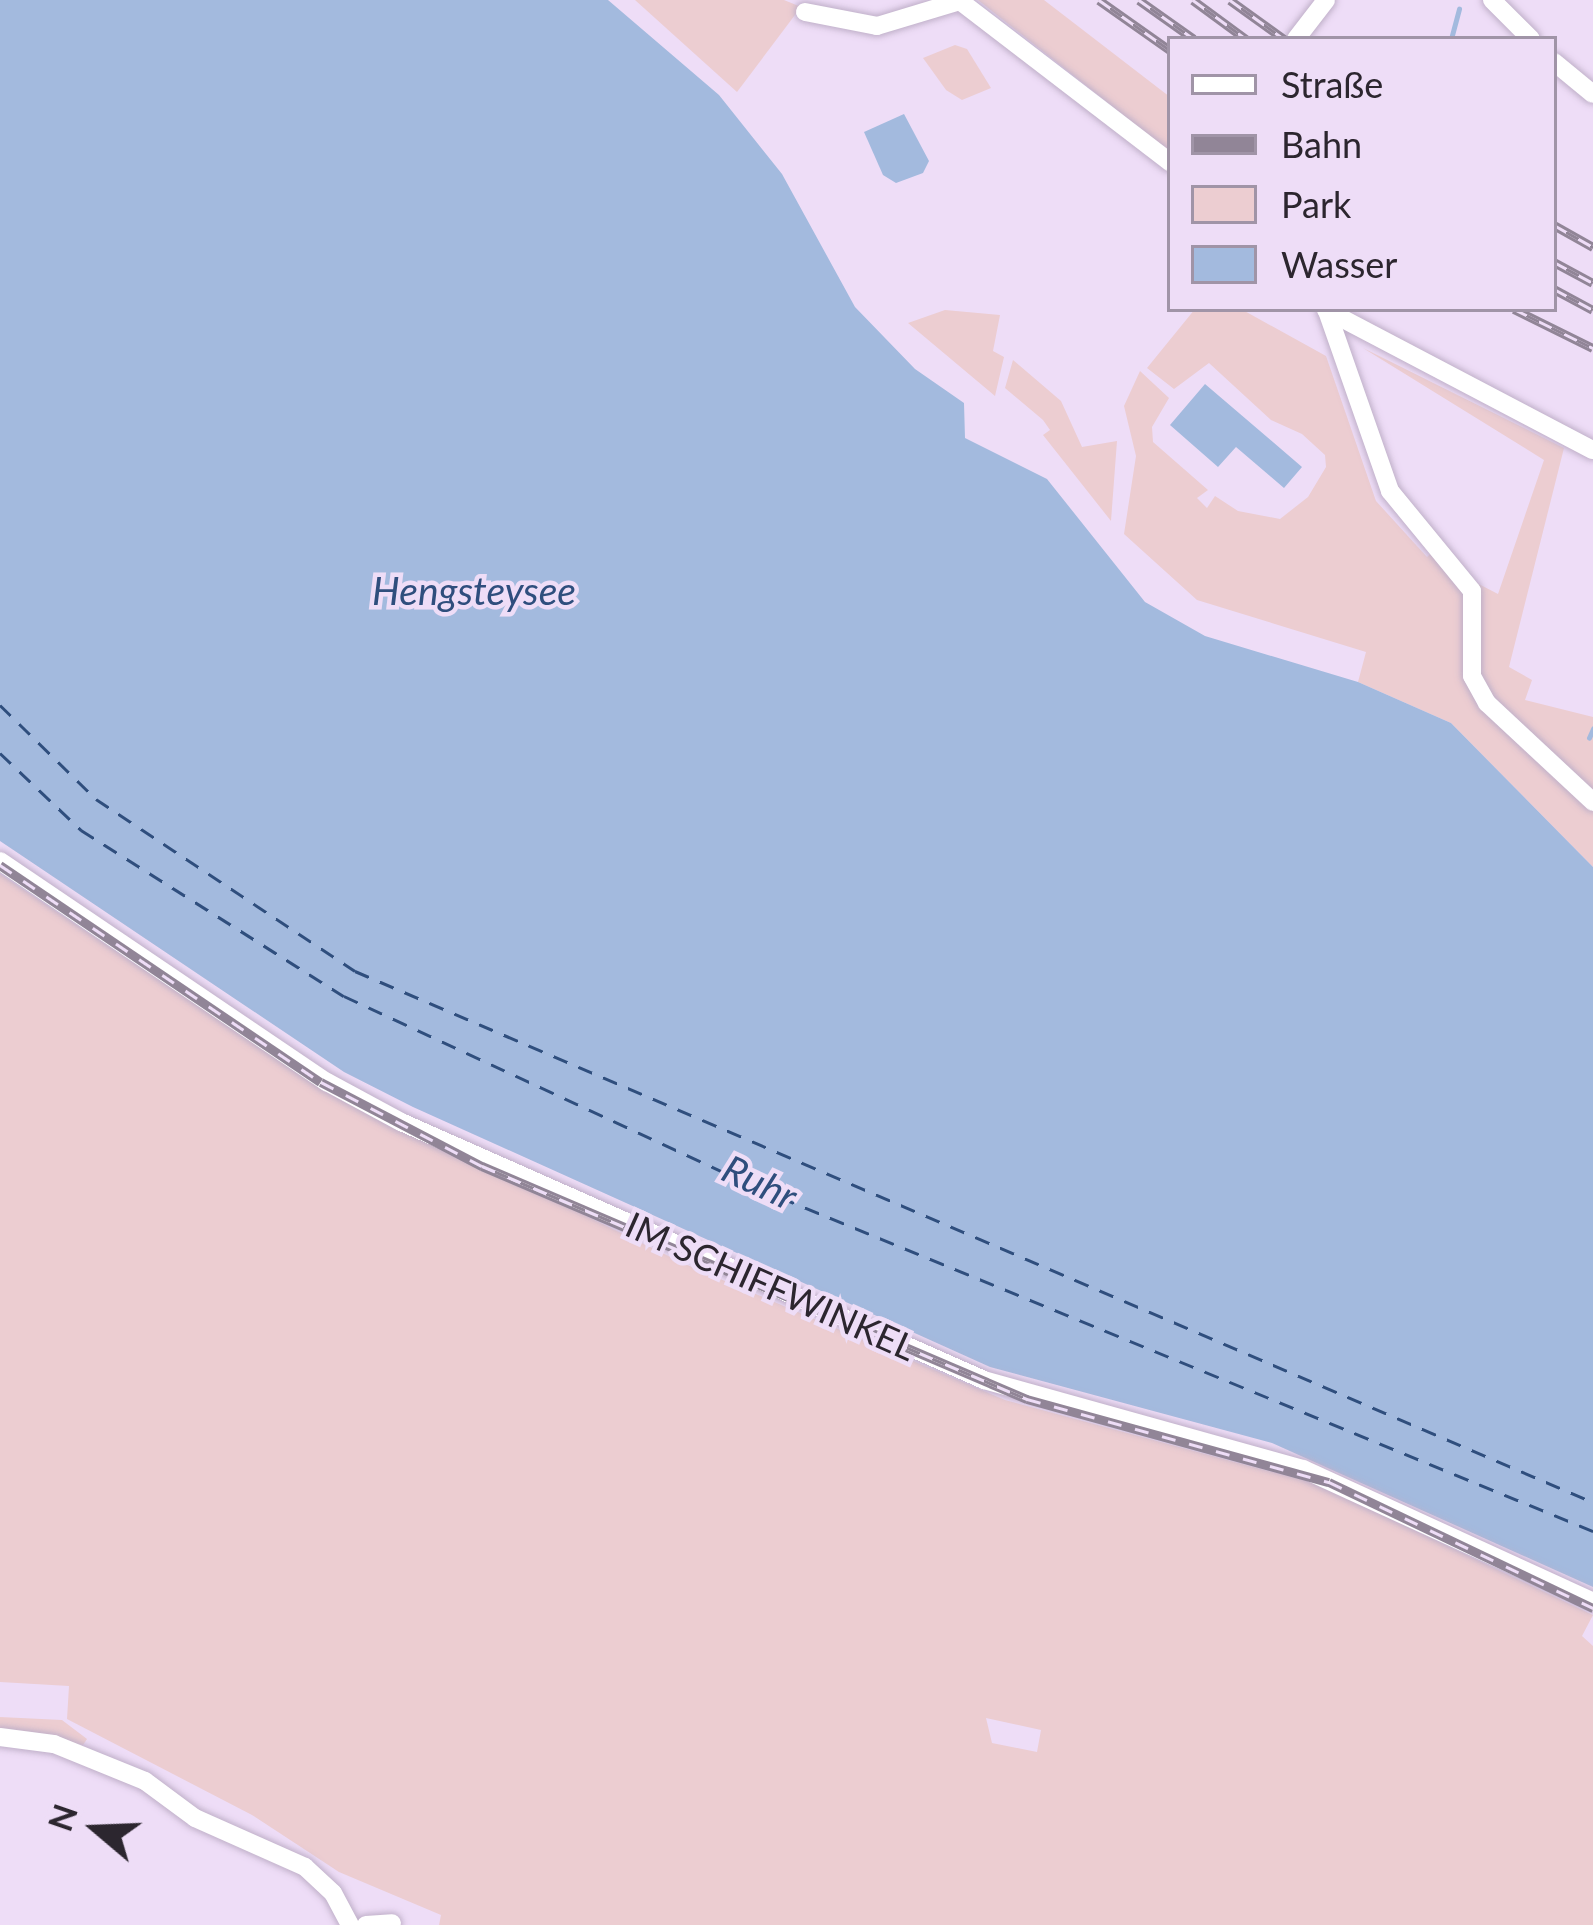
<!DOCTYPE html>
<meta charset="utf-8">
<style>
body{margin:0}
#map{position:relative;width:1593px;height:1925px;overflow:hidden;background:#eeddf7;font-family:Lato,sans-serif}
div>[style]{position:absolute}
.green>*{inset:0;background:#eccdd1}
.water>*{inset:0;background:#a3bade}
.stream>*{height:4.5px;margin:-2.25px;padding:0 2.25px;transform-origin:2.25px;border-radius:2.25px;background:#a3bade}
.ferry>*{height:3px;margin-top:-1.5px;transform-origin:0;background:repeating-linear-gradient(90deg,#2f4e7d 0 15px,transparent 0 27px)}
.roads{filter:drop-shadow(0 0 3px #c0b0c9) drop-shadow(0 0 3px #c0b0c9)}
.minor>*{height:18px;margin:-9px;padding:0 9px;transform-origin:9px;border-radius:9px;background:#fff}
.rail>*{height:9px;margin-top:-4.5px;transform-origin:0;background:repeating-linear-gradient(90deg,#eeddf7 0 14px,#918597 0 28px);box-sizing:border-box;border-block:3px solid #918597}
span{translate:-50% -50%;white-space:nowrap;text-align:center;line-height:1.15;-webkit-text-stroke:9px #eeddf7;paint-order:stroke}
.street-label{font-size:36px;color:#2c262f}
.water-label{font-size:39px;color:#2f4e7d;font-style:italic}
.legend{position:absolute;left:1167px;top:36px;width:390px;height:276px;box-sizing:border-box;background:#eeddf7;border:3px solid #a094a7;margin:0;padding:15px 21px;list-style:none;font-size:36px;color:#2c262f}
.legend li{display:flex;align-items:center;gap:24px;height:60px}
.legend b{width:60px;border:3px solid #a094a7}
.north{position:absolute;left:36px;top:1769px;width:120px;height:120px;-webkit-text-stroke:9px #eeddf7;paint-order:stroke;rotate:289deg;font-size:33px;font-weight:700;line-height:48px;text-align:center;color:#2c262f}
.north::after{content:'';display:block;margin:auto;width:42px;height:54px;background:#2c262f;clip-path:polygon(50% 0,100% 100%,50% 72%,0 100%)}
</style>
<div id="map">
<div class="green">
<i style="clip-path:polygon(635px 0,784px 0,801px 7px,737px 92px)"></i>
<i style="clip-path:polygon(978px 0,1044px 0,1170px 97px,1170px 152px)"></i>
<i style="clip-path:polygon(955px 45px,967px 49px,991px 88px,962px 100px,946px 90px,923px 58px)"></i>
<i style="clip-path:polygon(1195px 309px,1241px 309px,1326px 356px,1376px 501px,1427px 557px,1438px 547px,1467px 578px,1498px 594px,1544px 460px,1363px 348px,1564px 448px,1509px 667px,1532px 680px,1525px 700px,1593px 717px,1593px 867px,1451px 723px,1358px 682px,1366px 652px,1197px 600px,1124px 534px,1136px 456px,1124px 406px,1140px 371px,1169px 398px,1152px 427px,1153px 442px,1208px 490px,1197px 498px,1207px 508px,1215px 496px,1238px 511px,1280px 519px,1308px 497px,1326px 467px,1325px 455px,1302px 434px,1271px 420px,1209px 363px,1174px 389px,1147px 368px)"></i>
<i style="clip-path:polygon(945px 310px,1000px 315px,993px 351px,1004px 357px,995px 396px,908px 323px)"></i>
<i style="clip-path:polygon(1013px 360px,1061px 401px,1082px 447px,1117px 441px,1111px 521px,1043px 435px,1050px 430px,1043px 420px,1005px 388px)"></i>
<i style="clip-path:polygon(evenodd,0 874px,317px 1085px,685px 1264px,1005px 1400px,1317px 1484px,1593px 1615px,1582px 1636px,1593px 1646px,1593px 1925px,439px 1925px,441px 1915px,339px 1872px,252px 1815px,67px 1719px,69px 1686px,0 1682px,0 874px,986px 1718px,1041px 1730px,1037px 1752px,992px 1743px,986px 1718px)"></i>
<i style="clip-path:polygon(0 1717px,62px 1720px,87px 1739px,83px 1745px,0 1731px)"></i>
</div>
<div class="water">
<i style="clip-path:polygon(0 0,608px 0,719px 95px,782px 174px,855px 307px,915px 369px,964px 403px,965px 438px,1047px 479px,1145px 602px,1205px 636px,1358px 682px,1451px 723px,1593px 867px,1593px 1587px,1272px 1443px,990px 1367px,413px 1107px,344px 1072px,0 841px)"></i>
<i style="clip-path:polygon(904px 114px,929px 161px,923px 173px,896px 183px,883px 175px,864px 132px)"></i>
<i style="clip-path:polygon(1205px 384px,1302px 467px,1284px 488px,1236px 447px,1218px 467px,1170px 425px)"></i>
</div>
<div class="stream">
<i style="left:1451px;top:39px;width:31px;rotate:-75deg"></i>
<i style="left:1589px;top:738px;width:10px;rotate:-66deg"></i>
</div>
<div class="ferry">
<i style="left:0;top:705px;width:134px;rotate:44.4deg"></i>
<i style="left:96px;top:799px;width:311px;rotate:33.6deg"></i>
<i style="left:355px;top:971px;width:1347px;rotate:23.22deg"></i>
<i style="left:0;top:753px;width:112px;rotate:43.5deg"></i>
<i style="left:81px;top:830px;width:311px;rotate:32.3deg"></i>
<i style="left:344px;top:996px;width:453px;rotate:24.9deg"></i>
<i style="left:755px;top:1187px;width:906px;rotate:22.32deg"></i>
</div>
<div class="roads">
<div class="minor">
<i style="left:1492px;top:0;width:55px;rotate:45deg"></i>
<i style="left:805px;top:12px;width:73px;rotate:11deg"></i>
<i style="left:877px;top:26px;width:87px;rotate:-16.8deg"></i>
<i style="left:960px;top:1px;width:265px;rotate:37.5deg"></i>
<i style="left:1296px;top:39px;width:49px;rotate:-52.4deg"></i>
<i style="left:1554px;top:62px;width:50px;rotate:39.4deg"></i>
<i style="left:1326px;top:310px;width:301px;rotate:27.7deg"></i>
<i style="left:1327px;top:311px;width:191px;rotate:70.7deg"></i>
<i style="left:1390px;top:491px;width:129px;rotate:50.6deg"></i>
<i style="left:1472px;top:591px;width:85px;rotate:90deg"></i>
<i style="left:1472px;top:676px;width:31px;rotate:61deg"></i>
<i style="left:1487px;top:703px;width:145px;rotate:43deg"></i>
<i style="left:0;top:861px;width:395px;rotate:34.1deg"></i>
<i style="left:327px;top:1082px;width:84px;rotate:28.4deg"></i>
<i style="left:401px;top:1122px;width:638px;rotate:23.87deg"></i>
<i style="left:984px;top:1380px;width:331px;rotate:15.6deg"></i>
<i style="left:1303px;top:1469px;width:319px;rotate:24.6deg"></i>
<i style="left:0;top:1737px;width:54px;rotate:7.4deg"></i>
<i style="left:54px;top:1744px;width:98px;rotate:22.1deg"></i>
<i style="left:145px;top:1781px;width:62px;rotate:36.5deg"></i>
<i style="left:195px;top:1818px;width:120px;rotate:24deg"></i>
<i style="left:305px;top:1867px;width:38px;rotate:43deg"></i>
<i style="left:333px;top:1893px;width:36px;rotate:62deg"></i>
<i style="left:366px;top:1925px;width:26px;rotate:-4deg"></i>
</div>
</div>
<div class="rail">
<i style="left:1099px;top:0;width:87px;rotate:35.2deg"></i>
<i style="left:1139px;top:0;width:67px;rotate:35.3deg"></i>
<i style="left:1193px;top:0;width:66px;rotate:36.3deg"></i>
<i style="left:1230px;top:0;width:67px;rotate:35.8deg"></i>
<i style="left:1554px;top:225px;width:45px;rotate:29.4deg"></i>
<i style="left:1554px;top:262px;width:44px;rotate:28.3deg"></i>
<i style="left:1554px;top:289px;width:44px;rotate:28.3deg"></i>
<i style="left:1514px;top:309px;width:88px;rotate:26.3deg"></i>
<i style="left:0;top:865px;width:387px;rotate:34.1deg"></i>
<i style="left:321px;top:1082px;width:182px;rotate:27.6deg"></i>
<i style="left:482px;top:1166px;width:593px;rotate:23.15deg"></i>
<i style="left:1027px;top:1399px;width:313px;rotate:15.4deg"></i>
<i style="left:1329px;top:1482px;width:293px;rotate:25.5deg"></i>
</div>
<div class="street-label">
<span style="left:771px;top:1286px;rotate:24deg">IM SCHIFFWINKEL</span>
</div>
<div class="water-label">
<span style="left:474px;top:590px">Hengsteysee</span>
<span style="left:760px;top:1182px;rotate:25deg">Ruhr</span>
</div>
<ul class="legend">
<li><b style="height:15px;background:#fff"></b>Straße</li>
<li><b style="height:15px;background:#918597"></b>Bahn</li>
<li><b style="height:33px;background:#eccdd1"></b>Park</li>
<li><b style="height:33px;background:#a3bade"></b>Wasser</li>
</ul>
<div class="north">N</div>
</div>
